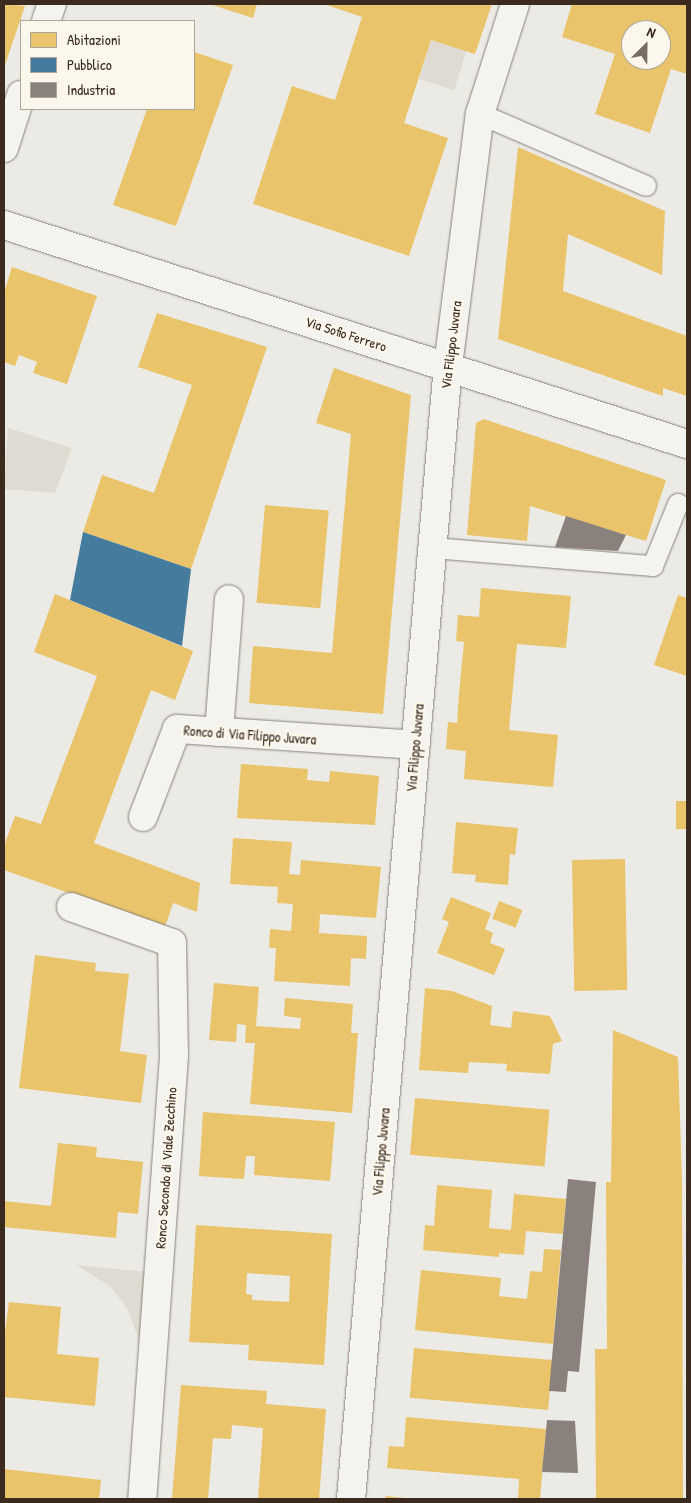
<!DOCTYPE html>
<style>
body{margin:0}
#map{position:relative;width:691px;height:1503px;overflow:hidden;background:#eceae4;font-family:"Patrick Hand",sans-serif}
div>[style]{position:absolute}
.built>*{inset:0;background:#dfdbd2;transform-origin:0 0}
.homes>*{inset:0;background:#e9c46a;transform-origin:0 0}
.public>*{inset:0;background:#457b9d}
.industry>*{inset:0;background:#8a817c}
.roads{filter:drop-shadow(0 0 1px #86827c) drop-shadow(0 0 1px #86827c)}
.lane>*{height:20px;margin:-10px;padding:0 10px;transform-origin:10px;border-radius:10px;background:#f4f3ef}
.street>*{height:28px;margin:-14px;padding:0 14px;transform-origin:14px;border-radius:14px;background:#f4f3ef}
.secondary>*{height:28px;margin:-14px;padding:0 14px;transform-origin:14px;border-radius:14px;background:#f4f3ef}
span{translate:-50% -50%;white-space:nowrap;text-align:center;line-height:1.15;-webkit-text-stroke:5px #fbf7ec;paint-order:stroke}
.street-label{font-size:14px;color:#3b2a1e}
.frame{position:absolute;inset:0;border:5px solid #3b2a1e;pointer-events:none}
.legend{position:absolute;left:20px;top:20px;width:175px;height:90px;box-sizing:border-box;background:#fbf7ec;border:1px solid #aea59a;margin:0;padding:6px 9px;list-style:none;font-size:15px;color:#3b2a1e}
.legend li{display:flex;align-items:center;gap:10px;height:25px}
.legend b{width:25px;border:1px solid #aea59a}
.north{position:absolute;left:621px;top:20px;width:50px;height:50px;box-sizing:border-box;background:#fbf7ec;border:1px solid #aea59a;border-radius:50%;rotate:23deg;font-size:14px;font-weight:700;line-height:20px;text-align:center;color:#3b2a1e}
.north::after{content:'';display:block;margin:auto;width:18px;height:22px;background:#796d63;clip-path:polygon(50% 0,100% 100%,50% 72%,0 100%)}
</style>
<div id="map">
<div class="built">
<i style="left:431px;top:40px;width:37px;height:41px;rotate:17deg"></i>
<i style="clip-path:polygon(8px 428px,72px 448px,55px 493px,4px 489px)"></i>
<i style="clip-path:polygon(76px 1265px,147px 1272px,139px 1340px,127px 1308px,110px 1286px)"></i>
</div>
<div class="homes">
<i style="clip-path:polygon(4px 4px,25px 6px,4px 68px)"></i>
<i style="clip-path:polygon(209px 4px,257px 4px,253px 18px)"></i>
<i style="clip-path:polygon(324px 4px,492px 4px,475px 54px,431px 40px,404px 123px,448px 138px,409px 256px,253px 204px,292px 86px,335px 100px,362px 17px)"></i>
<i style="clip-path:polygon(evenodd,572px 4px,687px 4px,687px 74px,671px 69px,650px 133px,595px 114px,615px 54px,562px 37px,572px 4px,631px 30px,661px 30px,661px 60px,631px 60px,631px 30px)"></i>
<i style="clip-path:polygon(194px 52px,233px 65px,176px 226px,113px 205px,147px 109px,194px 109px)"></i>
<i style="clip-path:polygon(518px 147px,665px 211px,662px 275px,568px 234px,563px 291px,687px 336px,687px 396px,663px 388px,663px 396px,498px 339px)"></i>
<i style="clip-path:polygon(12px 267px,97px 296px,67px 384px,33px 373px,37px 362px,19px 355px,15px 366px,4px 362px,4px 293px)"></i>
<i style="clip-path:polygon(157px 313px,267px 347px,191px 569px,83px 532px,102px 475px,154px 493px,192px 385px,138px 367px)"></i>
<i style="clip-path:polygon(334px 368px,411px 395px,383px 714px,249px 703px,253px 646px,332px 653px,351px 434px,316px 423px)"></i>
<i style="clip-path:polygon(484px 419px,666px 480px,646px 541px,530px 506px,527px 541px,467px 535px,476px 423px)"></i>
<i style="left:265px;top:505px;width:64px;height:98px;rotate:5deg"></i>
<i style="clip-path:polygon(481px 588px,571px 596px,566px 648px,517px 644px,509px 730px,558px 735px,553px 787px,464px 779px,466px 751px,446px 749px,448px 722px,457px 723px,459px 694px,464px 642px,456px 641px,458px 615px,479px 617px)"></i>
<i style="clip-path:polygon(55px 594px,193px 651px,175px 700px,151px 690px,94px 843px,200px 883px,197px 912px,173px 903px,165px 927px,4px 870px,4px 846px,15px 816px,41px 824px,97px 676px,34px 652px)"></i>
<i style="clip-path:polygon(678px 595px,687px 598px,687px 676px,654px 665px)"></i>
<i style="clip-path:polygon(241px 764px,308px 769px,307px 780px,329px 782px,330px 771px,379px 776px,375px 825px,237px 818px)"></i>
<i style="left:676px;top:801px;width:11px;height:28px"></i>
<i style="clip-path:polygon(456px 822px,518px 828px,515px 855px,510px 854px,508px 885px,475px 882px,476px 875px,452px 873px)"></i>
<i style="clip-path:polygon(233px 838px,292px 842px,289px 874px,300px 875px,301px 860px,381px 867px,376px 918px,320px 914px,319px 933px,367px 936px,366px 959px,351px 958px,350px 986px,274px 981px,276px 948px,269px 948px,270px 929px,291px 931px,293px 904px,277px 903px,278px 887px,230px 884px)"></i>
<i style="left:625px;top:859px;width:131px;height:53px;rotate:89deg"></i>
<i style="clip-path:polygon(451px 897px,491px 913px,485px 929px,493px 933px,490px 943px,505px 949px,494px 975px,437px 953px,449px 922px,442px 919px)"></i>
<i style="left:499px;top:901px;width:25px;height:19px;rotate:21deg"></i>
<i style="clip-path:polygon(35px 955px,96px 963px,95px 971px,129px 974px,120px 1051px,147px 1055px,141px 1103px,19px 1088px)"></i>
<i style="clip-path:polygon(214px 983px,259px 987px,256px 1026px,300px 1029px,301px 1018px,284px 1016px,285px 998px,353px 1004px,351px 1033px,358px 1033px,352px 1113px,250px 1104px,255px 1043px,245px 1043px,246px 1025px,237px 1024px,236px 1042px,209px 1040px)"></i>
<i style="clip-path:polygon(425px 988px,452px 991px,492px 1006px,490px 1025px,511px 1028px,513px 1011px,550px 1016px,562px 1041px,553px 1044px,550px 1074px,506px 1071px,507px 1064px,469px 1062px,468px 1073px,419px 1070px)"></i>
<i style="clip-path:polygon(613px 1030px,678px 1057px,682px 1181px,683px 1499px,596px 1499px,595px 1349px,607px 1349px,606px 1182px,611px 1182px)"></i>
<i style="left:415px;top:1098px;width:135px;height:57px;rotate:5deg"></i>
<i style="clip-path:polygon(203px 1112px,335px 1122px,330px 1181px,254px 1175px,255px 1156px,246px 1156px,244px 1179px,199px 1176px)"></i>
<i style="clip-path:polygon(58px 1143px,97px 1147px,96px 1157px,143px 1162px,138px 1214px,118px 1212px,116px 1238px,4px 1227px,4px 1201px,51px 1206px)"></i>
<i style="clip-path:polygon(437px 1185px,492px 1190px,489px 1228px,511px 1230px,514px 1194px,566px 1199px,563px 1234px,526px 1231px,524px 1255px,499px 1253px,499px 1257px,423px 1250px,425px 1225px,434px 1226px)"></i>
<i style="clip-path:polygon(evenodd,196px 1225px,332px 1234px,324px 1365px,248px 1360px,249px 1345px,189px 1342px,196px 1225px,247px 1273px,290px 1276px,289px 1302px,252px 1300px,252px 1295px,246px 1294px,247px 1273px)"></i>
<i style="clip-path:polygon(544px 1249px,561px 1250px,553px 1344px,415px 1330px,421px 1270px,501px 1278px,499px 1296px,527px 1299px,530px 1271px,542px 1272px)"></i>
<i style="clip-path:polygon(9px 1302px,61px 1307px,57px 1354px,99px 1358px,95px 1406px,4px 1397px,4px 1340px)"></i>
<i style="left:414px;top:1348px;width:139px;height:50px;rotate:5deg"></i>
<i style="clip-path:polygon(181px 1385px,267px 1391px,266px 1404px,326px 1409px,319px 1499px,258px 1499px,263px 1428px,232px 1425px,231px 1439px,213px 1438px,208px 1499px,172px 1499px)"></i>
<i style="clip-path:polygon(406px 1417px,546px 1429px,540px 1499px,518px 1499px,519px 1479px,387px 1468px,389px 1446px,404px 1447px)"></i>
<i style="clip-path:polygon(4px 1469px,101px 1480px,99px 1499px,4px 1499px)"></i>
<i style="clip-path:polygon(386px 1496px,404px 1498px,404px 1499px,385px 1499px)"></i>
</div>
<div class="public">
<i style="clip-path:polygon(83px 532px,191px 569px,182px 646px,70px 600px)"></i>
</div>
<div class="industry">
<i style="clip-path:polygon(566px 516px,626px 535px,618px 551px,555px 547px)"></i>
<i style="clip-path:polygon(568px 1179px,596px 1182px,579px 1372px,568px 1371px,566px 1392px,549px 1391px)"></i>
<i style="clip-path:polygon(547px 1420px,575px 1421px,578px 1473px,542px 1472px)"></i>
</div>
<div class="roads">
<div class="lane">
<i style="left:480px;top:114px;width:181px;rotate:23.4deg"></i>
<i style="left:433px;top:548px;width:221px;rotate:4.7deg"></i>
<i style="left:653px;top:566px;width:67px;rotate:-68deg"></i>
</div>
<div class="street">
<i style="left:46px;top:21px;width:18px;rotate:-71deg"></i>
<i style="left:4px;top:148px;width:56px;rotate:-72.2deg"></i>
<i style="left:219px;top:732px;width:133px;rotate:-85.7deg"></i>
<i style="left:143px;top:817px;width:94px;rotate:-68.9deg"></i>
<i style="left:177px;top:729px;width:239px;rotate:3.8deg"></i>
<i style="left:71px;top:907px;width:107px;rotate:19.6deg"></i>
<i style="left:172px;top:943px;width:113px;rotate:89deg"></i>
<i style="left:174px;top:1056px;width:444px;rotate:94.1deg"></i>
<i style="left:351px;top:1499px;width:1137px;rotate:-85.11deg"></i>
<i style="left:448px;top:366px;width:254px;rotate:-82.8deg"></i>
<i style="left:480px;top:114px;width:115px;rotate:-72.3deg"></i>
</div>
<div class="secondary">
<i style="left:4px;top:225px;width:717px;rotate:17.78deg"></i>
</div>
</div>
<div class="street-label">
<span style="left:346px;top:334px;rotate:18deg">Via Sofio Ferrero</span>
<span style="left:451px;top:345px;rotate:-83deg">Via Filippo Juvara</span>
<span style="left:250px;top:735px;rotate:4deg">Ronco di Via Filippo Juvara</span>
<span style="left:415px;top:748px;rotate:-85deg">Via Filippo Juvara</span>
<span style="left:381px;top:1152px;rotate:-85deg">Via Filippo Juvara</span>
<span style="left:166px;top:1168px;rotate:-86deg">Ronco Secondo di Viale Zecchino</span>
</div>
<div class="frame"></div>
<ul class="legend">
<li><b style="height:14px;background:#e9c46a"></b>Abitazioni</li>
<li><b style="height:14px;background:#457b9d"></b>Pubblico</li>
<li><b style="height:14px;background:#8a817c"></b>Industria</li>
</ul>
<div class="north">N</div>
</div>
